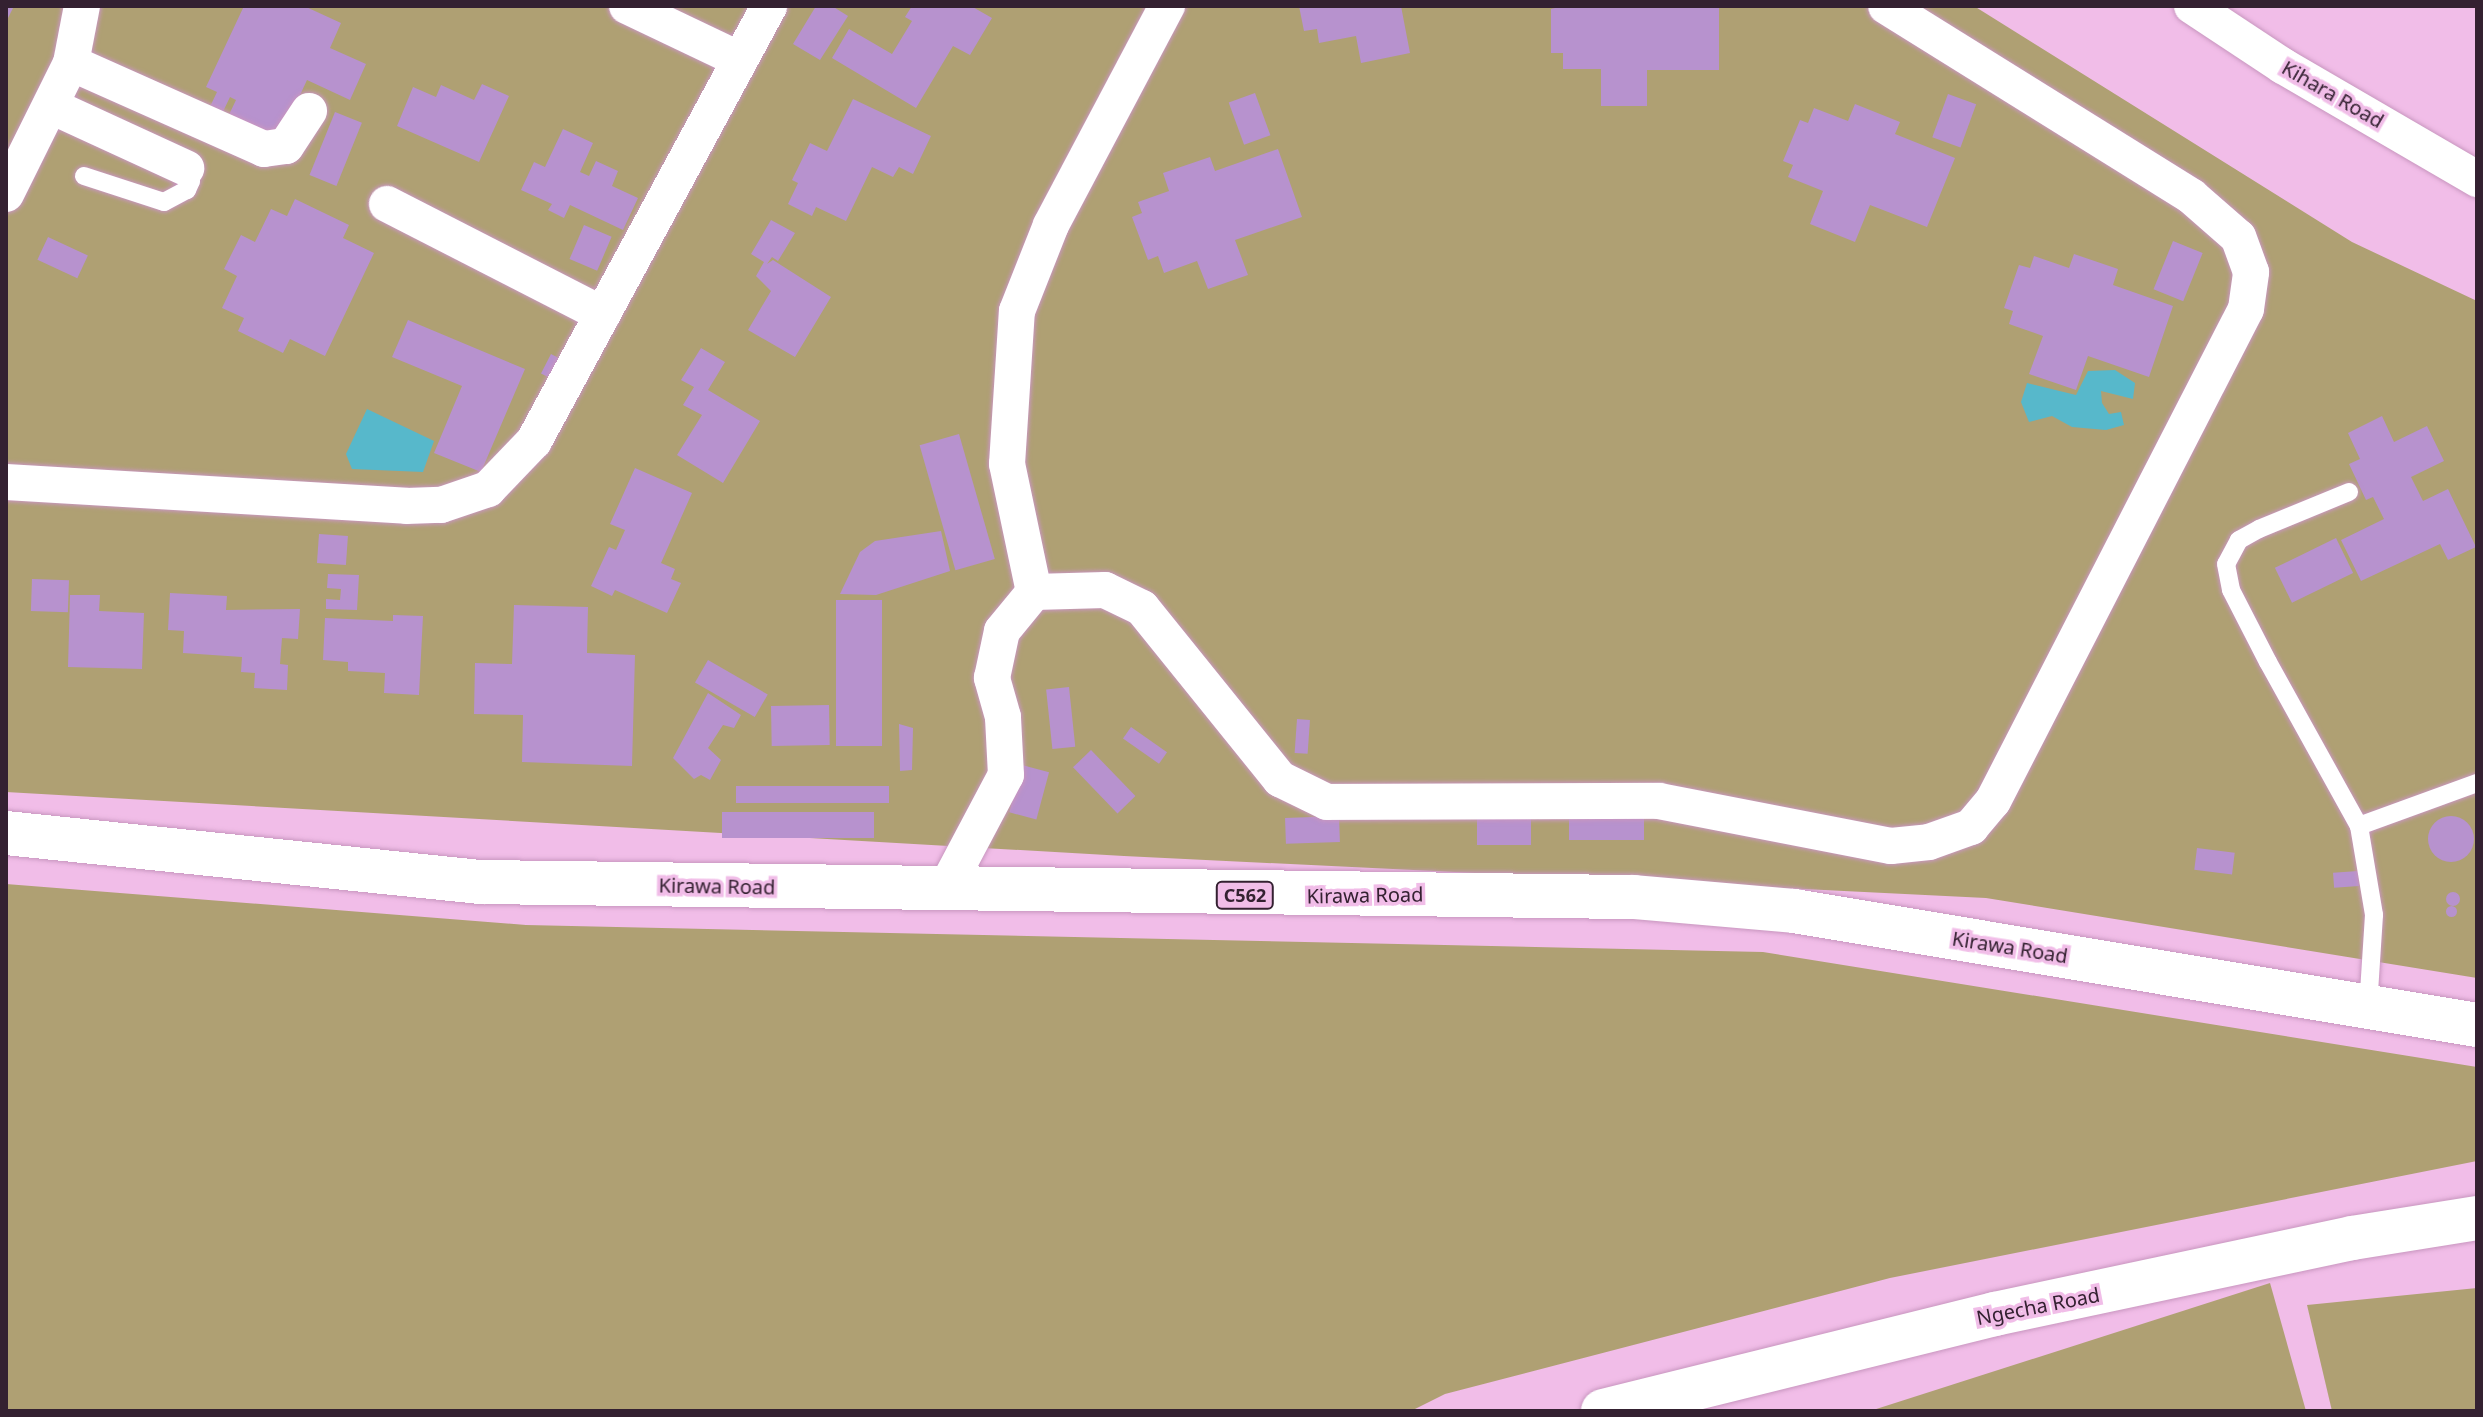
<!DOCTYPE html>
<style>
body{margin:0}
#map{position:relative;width:2483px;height:1417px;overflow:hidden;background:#f1bde8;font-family:"Noto Sans",sans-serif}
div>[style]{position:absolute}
.green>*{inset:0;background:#afa073}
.water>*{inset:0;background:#57b8cb}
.building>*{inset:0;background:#b792ce;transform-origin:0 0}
.round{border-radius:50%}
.roads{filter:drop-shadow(0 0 2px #c896bf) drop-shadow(0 0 2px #c896bf)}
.lane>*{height:18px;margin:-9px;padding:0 9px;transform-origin:9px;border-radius:9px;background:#fff}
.street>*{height:36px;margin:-18px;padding:0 18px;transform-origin:18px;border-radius:18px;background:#fff}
.secondary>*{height:44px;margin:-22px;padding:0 22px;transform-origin:22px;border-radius:22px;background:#fff}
.primary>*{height:44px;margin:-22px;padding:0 22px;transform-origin:22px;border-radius:22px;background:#fff}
span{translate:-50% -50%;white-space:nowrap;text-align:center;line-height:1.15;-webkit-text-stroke:7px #f1bde8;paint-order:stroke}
.shield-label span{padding:2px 6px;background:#f1bde8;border:2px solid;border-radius:6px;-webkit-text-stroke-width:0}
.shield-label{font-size:18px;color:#342131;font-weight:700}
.street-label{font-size:20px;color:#342131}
.frame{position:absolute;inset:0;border:8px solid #342131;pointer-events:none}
</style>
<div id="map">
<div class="green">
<i style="clip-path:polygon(6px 6px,1974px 6px,2352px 242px,2477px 301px,2477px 978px,1986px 898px,1124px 856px,6px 792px)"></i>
<i style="clip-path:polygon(6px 884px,526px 925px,1763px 952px,2477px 1067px,2477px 1161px,1890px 1278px,1445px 1394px,1411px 1411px,6px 1411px)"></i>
<i style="clip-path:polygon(2270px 1283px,2306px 1411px,1870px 1411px)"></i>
<i style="clip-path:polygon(2477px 1288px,2477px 1411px,2332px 1411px,2307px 1305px)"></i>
</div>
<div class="water">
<i style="clip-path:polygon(2115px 370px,2135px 383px,2133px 399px,2101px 391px,2102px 403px,2109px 414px,2121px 412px,2124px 425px,2106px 430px,2072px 427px,2052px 416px,2029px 422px,2021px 402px,2027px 383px,2076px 395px,2088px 371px)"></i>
<i style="clip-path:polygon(367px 409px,434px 441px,423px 472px,352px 469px,346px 454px)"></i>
</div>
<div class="building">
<i style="clip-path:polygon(6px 6px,14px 6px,6px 22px)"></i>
<i style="clip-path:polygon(244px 6px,304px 6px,341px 23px,330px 48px,366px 64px,350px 100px,307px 80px,276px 147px,225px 123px,236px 100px,230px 97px,219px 120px,206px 115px,217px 92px,206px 87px)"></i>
<i style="clip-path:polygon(816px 6px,832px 6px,848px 16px,820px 60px,793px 44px)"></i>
<i style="clip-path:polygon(912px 6px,971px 6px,992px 18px,970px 55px,953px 46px,916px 108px,832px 58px,849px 29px,892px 54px,912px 21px,905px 17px)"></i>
<i style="clip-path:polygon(1299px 6px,1401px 6px,1410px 53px,1361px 63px,1356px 36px,1319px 43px,1317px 29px,1304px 31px)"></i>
<i style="clip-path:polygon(1563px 6px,1719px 6px,1719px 70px,1647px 70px,1647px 106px,1601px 106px,1601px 69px,1563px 69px,1563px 53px,1551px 53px,1551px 9px)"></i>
<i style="clip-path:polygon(482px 84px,509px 96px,479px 162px,397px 126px,413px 87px,436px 97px,441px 85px,474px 100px)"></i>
<i style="left:1255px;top:93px;width:45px;height:28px;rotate:70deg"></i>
<i style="left:1948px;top:94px;width:30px;height:46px;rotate:20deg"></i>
<i style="clip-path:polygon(853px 99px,931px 136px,913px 174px,899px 167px,893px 177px,872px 167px,846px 221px,816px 207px,812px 216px,788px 204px,798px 183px,792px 180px,810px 143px,827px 151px)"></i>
<i style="clip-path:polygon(1855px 104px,1900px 122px,1895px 134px,1955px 158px,1927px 227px,1870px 205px,1855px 242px,1810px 224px,1823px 191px,1788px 177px,1793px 165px,1783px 161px,1800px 120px,1808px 123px,1814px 108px,1848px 121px)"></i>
<i style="left:335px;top:112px;width:29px;height:68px;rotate:22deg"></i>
<i style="clip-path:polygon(563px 129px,593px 143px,580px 172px,589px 176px,596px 161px,618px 171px,612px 186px,638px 198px,623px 230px,570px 205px,564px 218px,548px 210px,552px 204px,521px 190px,534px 162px,545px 167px)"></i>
<i style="clip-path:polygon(1278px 149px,1302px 217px,1235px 240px,1248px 275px,1208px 289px,1197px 261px,1164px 273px,1158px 256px,1148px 260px,1132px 217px,1142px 213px,1138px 202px,1169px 191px,1163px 173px,1210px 157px,1215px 171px)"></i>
<i style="clip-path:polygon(295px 199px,349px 225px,343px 238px,374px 253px,325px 356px,290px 339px,283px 353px,238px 331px,244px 318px,222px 308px,237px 276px,224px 269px,241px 235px,255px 242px,271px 209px,287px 216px)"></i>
<i style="clip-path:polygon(771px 220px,795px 233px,778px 261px,772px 257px,767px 264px,773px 260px,831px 297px,795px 357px,748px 330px,771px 291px,756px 276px,764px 262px,751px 254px)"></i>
<i style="left:584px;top:225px;width:30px;height:37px;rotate:23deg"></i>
<i style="left:48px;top:237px;width:44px;height:25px;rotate:25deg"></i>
<i style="left:2173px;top:241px;width:32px;height:52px;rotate:22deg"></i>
<i style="clip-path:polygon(2074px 254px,2118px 269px,2113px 285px,2173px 306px,2149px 377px,2088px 356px,2076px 390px,2029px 374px,2043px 336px,2009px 324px,2013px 311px,2004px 308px,2019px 265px,2030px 268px,2034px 256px,2069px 268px)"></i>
<i style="clip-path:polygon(408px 320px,525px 369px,481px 472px,434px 453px,462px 386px,392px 357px)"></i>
<i style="clip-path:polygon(701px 348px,725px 362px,708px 390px,760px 421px,723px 483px,677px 455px,702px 415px,683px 405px,694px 387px,681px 380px)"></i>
<i style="left:551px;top:354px;width:18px;height:22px;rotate:27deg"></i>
<i style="clip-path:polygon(2382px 416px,2394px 442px,2427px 426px,2444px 461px,2411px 477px,2423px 501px,2448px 489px,2476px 547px,2448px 560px,2440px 544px,2361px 581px,2341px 540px,2384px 519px,2373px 497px,2366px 500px,2349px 464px,2360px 459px,2348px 433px)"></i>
<i style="left:959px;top:434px;width:130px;height:41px;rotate:74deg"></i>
<i style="clip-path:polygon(635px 468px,692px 493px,661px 563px,675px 569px,671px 579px,681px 583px,667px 613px,615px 590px,612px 596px,591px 586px,609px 547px,616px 550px,625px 530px,610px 524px)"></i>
<i style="clip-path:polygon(941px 531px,950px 571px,876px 595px,840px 594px,860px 552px,875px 541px)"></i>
<i style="left:319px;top:534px;width:29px;height:29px;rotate:4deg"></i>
<i style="left:2336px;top:538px;width:39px;height:68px;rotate:64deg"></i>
<i style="clip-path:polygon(328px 574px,359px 575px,357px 610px,326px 609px,326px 599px,340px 600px,341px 589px,327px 588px)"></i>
<i style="left:32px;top:579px;width:37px;height:32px;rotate:2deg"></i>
<i style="clip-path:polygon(170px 593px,227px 596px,226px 610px,300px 609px,298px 639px,282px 638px,280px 664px,288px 665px,287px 690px,254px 688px,255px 673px,241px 672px,242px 657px,183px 653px,184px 631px,168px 630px)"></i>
<i style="clip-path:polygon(70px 595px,100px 595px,99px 611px,144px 613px,142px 669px,68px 667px)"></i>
<i style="left:836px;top:600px;width:46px;height:146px"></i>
<i style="clip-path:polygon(514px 605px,588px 607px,587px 653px,635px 655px,632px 766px,522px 762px,523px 715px,474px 714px,475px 663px,512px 664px)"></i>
<i style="clip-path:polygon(393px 615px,423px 616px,419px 695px,384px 693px,385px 673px,348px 671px,348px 662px,323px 660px,325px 618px,393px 621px)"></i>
<i style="left:708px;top:660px;width:69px;height:26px;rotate:30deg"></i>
<i style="left:1069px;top:687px;width:60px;height:23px;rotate:84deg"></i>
<i style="clip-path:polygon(708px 693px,741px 715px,734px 728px,723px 725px,708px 748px,721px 760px,710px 780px,701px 775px,694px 779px,673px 758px)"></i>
<i style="left:829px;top:705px;width:40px;height:58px;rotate:89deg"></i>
<i style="left:1297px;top:719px;width:13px;height:34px;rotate:4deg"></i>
<i style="clip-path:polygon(899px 724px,913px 728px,912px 770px,900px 771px)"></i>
<i style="left:1131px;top:727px;width:44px;height:14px;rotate:35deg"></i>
<i style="left:1091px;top:750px;width:64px;height:25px;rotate:46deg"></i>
<i style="left:1022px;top:765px;width:28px;height:49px;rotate:15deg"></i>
<i style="left:889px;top:786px;width:17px;height:153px;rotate:90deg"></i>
<i style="left:874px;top:812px;width:26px;height:152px;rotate:90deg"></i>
<i style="left:1339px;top:816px;width:26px;height:54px;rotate:88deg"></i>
<i class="round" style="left:2428px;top:816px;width:46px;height:46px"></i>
<i style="left:1644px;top:817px;width:23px;height:75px;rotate:90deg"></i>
<i style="left:1477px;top:818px;width:54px;height:27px"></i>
<i style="left:2197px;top:848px;width:38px;height:22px;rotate:7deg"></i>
<i style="left:2358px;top:871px;width:15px;height:25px;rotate:86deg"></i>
<i class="round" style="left:2446px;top:892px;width:14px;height:14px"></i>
<i class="round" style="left:2445.5px;top:905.5px;width:11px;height:11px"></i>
</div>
<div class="roads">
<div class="lane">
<i style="left:84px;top:176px;width:84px;rotate:18deg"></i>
<i style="left:164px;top:202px;width:26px;rotate:-28deg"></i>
<i style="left:187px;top:190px;width:10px;rotate:-66deg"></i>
<i style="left:191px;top:181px;width:14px;rotate:-111deg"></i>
<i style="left:2349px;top:492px;width:97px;rotate:157.7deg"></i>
<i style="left:2259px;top:529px;width:23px;rotate:151deg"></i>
<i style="left:2239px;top:540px;width:27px;rotate:118deg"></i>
<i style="left:2226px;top:564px;width:26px;rotate:79deg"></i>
<i style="left:2231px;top:590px;width:81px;rotate:62.8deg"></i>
<i style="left:2268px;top:662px;width:188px;rotate:61deg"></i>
<i style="left:2359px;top:826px;width:90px;rotate:80.4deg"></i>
<i style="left:2374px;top:915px;width:93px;rotate:93.7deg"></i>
<i style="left:2359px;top:826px;width:126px;rotate:-20deg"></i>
</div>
<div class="street">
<i style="left:627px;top:6px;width:125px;rotate:25.5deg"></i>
<i style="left:2192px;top:6px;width:109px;rotate:33.4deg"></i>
<i style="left:2283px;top:66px;width:225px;rotate:30.2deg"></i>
<i style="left:71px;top:63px;width:211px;rotate:24deg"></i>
<i style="left:264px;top:149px;width:22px;rotate:-8deg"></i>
<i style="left:286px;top:146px;width:42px;rotate:-56.7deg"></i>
<i style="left:51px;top:106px;width:149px;rotate:24.7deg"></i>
<i style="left:6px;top:194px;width:146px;rotate:-63.6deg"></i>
<i style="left:71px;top:63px;width:58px;rotate:-79.1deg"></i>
<i style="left:387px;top:204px;width:242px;rotate:27.1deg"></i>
<i style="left:6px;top:482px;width:401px;rotate:3.4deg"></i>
<i style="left:406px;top:506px;width:35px;rotate:-2deg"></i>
<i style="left:441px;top:505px;width:50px;rotate:-18.8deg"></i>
<i style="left:488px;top:489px;width:66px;rotate:-46.2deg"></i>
<i style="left:534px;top:441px;width:494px;rotate:-61.6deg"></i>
<i style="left:1034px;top:592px;width:71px;rotate:-1.6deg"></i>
<i style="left:1105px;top:590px;width:41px;rotate:25.9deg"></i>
<i style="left:1142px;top:608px;width:220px;rotate:51.1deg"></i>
<i style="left:1280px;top:779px;width:52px;rotate:26.1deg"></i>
<i style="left:1327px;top:802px;width:332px;rotate:-0.2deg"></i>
<i style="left:1659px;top:801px;width:236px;rotate:11deg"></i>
<i style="left:1891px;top:846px;width:38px;rotate:-6deg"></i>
<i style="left:1929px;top:842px;width:45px;rotate:-19.7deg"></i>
<i style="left:1971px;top:827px;width:34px;rotate:-50deg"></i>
<i style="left:1993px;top:801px;width:553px;rotate:-62.79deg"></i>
<i style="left:2246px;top:309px;width:37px;rotate:-82deg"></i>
<i style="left:2251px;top:272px;width:37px;rotate:-110deg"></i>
<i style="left:2238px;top:237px;width:62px;rotate:-138.9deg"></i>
<i style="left:2191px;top:196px;width:359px;rotate:-148.1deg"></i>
<i style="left:1034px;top:592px;width:131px;rotate:-101.9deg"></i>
<i style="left:1007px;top:464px;width:153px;rotate:-86.3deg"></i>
<i style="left:1017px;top:311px;width:92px;rotate:-68.4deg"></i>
<i style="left:1051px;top:225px;width:248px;rotate:-62.1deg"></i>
<i style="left:945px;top:890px;width:130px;rotate:-62.1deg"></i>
<i style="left:1006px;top:775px;width:58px;rotate:-93deg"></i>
<i style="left:1003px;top:717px;width:41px;rotate:-105.8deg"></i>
<i style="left:992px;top:678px;width:48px;rotate:-78deg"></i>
<i style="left:1002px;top:631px;width:50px;rotate:-50.6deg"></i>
</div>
<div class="secondary">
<i style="left:1603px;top:1411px;width:404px;rotate:-13.9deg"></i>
<i style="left:1995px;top:1314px;width:365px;rotate:-12deg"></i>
<i style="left:2352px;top:1238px;width:127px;rotate:-9.1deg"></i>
</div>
<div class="primary">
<i style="left:6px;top:833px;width:478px;rotate:5.9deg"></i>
<i style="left:481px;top:882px;width:1153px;rotate:0.75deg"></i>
<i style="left:1634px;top:897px;width:161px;rotate:5deg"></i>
<i style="left:1794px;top:911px;width:692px;rotate:9.48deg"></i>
</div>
</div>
<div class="shield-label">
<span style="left:1245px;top:895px">C562</span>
</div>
<div class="street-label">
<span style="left:2333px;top:94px;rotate:30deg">Kihara Road</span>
<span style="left:717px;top:886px;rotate:1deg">Kirawa Road</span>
<span style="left:1365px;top:895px;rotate:-1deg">Kirawa Road</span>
<span style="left:2010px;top:947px;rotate:9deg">Kirawa Road</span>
<span style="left:2038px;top:1306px;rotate:-11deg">Ngecha Road</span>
</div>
<div class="frame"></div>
</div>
